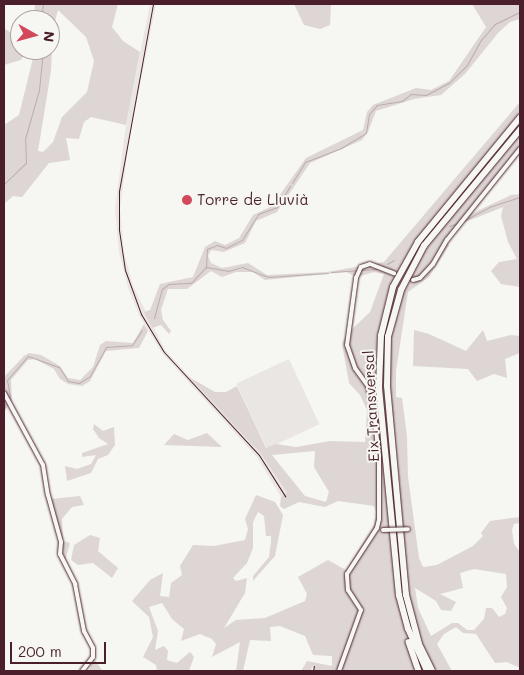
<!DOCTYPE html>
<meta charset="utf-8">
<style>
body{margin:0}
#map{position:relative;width:524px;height:675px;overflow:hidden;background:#f6f6f2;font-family:Mali,sans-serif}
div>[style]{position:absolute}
.built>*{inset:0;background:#e9e6e3;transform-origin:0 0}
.green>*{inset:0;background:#ddd6d5}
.stream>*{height:1px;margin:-0.5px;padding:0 0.5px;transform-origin:0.5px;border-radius:0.5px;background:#bbadae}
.minor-tunnel>*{height:4px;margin-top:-2px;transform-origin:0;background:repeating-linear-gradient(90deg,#d4cbca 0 4px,transparent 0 6px)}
.roads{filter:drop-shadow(0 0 1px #4a1f2b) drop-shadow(0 0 1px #4a1f2b)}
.minor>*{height:4px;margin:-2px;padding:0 2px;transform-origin:2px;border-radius:2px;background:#f6f6f2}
.highway>*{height:5.5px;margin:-2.75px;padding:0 2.75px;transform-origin:2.75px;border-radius:2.75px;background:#f6f6f2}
.rail>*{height:1px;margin:-0.5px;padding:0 0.5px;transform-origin:0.5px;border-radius:0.5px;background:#4a1f2b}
.bridges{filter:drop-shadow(0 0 1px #4a1f2b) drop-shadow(0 0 1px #4a1f2b)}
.minor-bridge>*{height:4px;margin:-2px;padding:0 2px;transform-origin:2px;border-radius:2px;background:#f6f6f2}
.dots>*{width:14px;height:14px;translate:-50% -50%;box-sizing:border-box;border:2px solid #f6f6f2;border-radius:50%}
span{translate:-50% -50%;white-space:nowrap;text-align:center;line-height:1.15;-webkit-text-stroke:4px #f6f6f2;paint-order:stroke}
.poi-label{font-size:15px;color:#4a1f2b}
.left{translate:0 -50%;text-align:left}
.street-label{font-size:15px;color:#4a1f2b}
.frame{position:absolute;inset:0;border:5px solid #4a1f2b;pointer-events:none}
.north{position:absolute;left:10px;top:10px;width:50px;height:50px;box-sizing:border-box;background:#f6f6f2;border:1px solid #b1a0a2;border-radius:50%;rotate:97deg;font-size:14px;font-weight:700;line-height:20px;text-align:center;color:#4a1f2b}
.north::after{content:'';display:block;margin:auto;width:18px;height:22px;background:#d1495b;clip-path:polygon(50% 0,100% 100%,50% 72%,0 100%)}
.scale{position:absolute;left:10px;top:642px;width:96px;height:22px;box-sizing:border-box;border:2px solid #4a1f2b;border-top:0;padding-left:6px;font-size:15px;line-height:18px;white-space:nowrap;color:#4a1f2b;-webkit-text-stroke:4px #f6f6f2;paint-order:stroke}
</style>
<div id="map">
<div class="built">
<i style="clip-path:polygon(150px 4px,156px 4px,129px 140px,120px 209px,124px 252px,133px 286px,165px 350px,261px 454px,287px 493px,281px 497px,257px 457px,162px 353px,139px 315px,128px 287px,119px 252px,115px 209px,126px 125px)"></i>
<i style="left:289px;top:359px;width:72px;height:58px;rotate:65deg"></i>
</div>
<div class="green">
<i style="clip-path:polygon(evenodd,35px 4px,118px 4px,112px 27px,123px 41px,140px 52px,126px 125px,91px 117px,84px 122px,79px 139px,66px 138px,70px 160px,49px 163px,22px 197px,13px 196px,4px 204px,4px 125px,19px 115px,35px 50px,50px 50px,50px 20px,34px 20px,35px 4px,58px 10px,86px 37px,94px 61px,87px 92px,62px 117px,53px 142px,43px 152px,38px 151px,51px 71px,53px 28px,58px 10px)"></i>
<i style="clip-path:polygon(294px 4px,331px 4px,330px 25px,320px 29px,304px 25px)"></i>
<i style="clip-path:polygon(evenodd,472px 4px,520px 4px,520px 19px,510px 22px,498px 33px,465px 74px,441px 95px,414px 99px,376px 111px,368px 132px,362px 140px,310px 163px,277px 212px,256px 221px,245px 243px,224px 252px,211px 250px,208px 256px,211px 263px,222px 268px,248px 263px,267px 275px,327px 272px,384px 262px,520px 102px,520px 151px,471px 214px,511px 195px,520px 194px,520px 287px,501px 284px,491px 271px,499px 262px,517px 259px,508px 242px,501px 216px,503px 207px,463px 223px,447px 243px,449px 245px,429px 277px,408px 292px,396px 371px,396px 397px,402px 398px,407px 436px,408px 477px,419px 558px,423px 567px,437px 565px,473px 546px,483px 536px,481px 533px,490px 521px,520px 517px,520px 523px,514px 524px,512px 530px,514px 544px,520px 552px,520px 668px,507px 662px,495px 663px,476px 634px,463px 633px,456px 627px,444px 634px,437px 644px,452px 671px,314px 671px,312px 666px,311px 671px,301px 671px,307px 661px,332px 666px,332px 656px,313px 655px,305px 636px,280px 626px,270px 627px,271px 641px,250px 640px,243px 671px,236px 671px,240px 642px,212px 657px,216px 644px,212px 639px,200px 634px,181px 641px,184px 629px,172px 619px,162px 603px,149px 607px,158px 631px,155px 650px,164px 646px,168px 651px,167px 660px,177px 663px,190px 652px,194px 657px,189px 671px,157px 671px,156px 665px,143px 657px,153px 637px,149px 617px,132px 601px,150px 580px,163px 573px,160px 596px,169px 597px,171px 583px,182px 575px,180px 566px,193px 545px,214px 546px,245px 540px,248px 529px,245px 519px,256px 495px,275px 502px,283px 515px,275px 556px,253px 581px,253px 576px,269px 557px,271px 542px,271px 536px,266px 536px,264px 516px,258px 512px,253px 522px,253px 548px,247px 563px,233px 578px,236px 581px,247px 578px,245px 593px,224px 628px,236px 620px,265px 618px,305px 601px,307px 594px,298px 577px,328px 560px,346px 570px,374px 525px,376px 512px,374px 506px,338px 501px,325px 507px,299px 502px,284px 509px,280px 506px,281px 497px,287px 493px,261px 454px,189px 377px,215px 392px,226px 392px,237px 386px,266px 448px,276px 444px,296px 447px,330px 441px,365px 442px,367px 410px,360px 395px,349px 383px,342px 344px,346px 335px,370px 312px,384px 274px,374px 272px,357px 277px,346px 272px,265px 280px,253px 272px,236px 272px,222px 277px,211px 271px,187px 289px,168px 289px,161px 310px,163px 320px,171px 331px,169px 334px,161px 325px,152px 328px,144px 312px,150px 310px,160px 284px,193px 277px,205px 247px,215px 241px,225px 245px,239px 238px,253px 215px,272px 206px,306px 158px,363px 130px,367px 112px,373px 105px,416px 88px,431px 90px,449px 81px,486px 27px,472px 4px,315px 451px,314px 467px,329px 492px,326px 502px,305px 496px,272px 455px,315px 451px,472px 4px,474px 569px,506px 574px,507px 587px,501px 597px,507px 608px,505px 614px,499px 617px,492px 608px,486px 608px,484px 619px,474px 630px,467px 630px,458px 623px,452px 623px,431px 636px,418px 608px,415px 588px,436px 601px,441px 610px,451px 611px,456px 602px,440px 594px,463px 588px,460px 573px,474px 569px)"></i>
<i style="clip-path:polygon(4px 28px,20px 39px,20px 50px,26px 50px,21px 60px,4px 65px)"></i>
<i style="clip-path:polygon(144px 324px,148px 331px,139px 348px,106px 351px,90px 381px,82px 386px,68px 384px,60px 379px,54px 369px,35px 359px,28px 360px,11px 380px,12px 401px,5px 410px,4px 424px,4px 377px,24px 356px,29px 353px,41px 355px,60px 366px,68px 378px,80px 380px,93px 367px,100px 345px,106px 341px,133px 343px)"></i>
<i style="clip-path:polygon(414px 330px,429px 334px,466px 351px,483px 330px,487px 341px,511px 335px,520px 336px,520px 353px,505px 359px,507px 378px,494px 374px,477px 381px,468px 369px,413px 366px)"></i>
<i style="clip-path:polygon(94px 424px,103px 431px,114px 427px,115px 445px,108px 455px,98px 459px,91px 473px,67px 481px,65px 466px,77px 469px,91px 464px,96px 455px,82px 457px,82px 453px,108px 444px,99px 438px,93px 429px)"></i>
<i style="clip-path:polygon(207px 433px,222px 447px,164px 445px,174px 434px,188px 440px)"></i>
<i style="clip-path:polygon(80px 496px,84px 505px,72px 507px,62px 519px,63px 541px,70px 543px,65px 561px,51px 499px)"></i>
<i style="clip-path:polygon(90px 535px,100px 538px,98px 551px,118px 568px,112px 578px,93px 563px,78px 565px,71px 560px,74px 545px)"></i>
<i style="clip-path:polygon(94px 659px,102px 670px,89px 671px)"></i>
</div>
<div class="stream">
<i style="left:41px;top:20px;width:16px;rotate:-83deg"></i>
<i style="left:292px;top:183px;width:25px;rotate:-58deg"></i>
<i style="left:305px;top:162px;width:39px;rotate:-21deg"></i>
<i style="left:341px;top:148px;width:29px;rotate:-31deg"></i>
<i style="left:366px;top:133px;width:19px;rotate:-81deg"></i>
<i style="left:369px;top:114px;width:12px;rotate:-48deg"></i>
<i style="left:377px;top:105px;width:25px;rotate:-9deg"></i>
<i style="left:402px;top:101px;width:11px;rotate:-38deg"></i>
<i style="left:411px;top:94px;width:15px;rotate:4deg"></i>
<i style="left:426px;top:95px;width:26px;rotate:-28deg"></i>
<i style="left:449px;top:83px;width:25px;rotate:-45deg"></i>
<i style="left:467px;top:65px;width:29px;rotate:-61deg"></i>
<i style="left:481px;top:40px;width:21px;rotate:-49deg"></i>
<i style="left:495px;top:24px;width:28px;rotate:-26deg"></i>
<i style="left:4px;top:184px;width:30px;rotate:-44deg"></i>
<i style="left:26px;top:163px;width:24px;rotate:-92deg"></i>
<i style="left:25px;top:139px;width:51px;rotate:-74.1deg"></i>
<i style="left:39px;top:90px;width:40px;rotate:-84.3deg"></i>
<i style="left:465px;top:220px;width:27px;rotate:-28deg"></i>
<i style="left:489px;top:207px;width:33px;rotate:-18deg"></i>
<i style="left:449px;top:226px;width:10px;rotate:-17deg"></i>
<i style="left:387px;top:264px;width:8px;rotate:-30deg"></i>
<i style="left:206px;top:267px;width:22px;rotate:10deg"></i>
<i style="left:228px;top:271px;width:15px;rotate:-16deg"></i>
<i style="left:242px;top:267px;width:28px;rotate:21deg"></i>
<i style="left:268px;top:277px;width:60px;rotate:-3.8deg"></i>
<i style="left:206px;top:268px;width:19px;rotate:-87deg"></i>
<i style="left:207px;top:249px;width:11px;rotate:-22deg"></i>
<i style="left:217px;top:245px;width:9px;rotate:18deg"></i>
<i style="left:226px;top:248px;width:18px;rotate:-27deg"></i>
<i style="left:242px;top:240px;width:31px;rotate:-58deg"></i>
<i style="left:258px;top:214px;width:20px;rotate:-20deg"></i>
<i style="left:277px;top:207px;width:25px;rotate:-58deg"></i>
<i style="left:331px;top:272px;width:46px;rotate:-3.7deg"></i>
<i style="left:154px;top:318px;width:30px;rotate:-75deg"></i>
<i style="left:162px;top:289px;width:9px;rotate:-36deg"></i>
<i style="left:169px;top:284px;width:22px;rotate:-3deg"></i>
<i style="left:191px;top:283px;width:21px;rotate:-47deg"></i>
<i style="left:10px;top:397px;width:17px;rotate:-100deg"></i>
<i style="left:7px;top:380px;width:32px;rotate:-49deg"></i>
<i style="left:28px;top:356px;width:33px;rotate:20deg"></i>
<i style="left:59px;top:367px;width:17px;rotate:57deg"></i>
<i style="left:68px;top:381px;width:11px;rotate:10deg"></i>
<i style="left:79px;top:383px;width:13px;rotate:-32deg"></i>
<i style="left:90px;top:376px;width:33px;rotate:-61deg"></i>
<i style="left:106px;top:347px;width:26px;rotate:-4deg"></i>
<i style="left:132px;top:345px;width:18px;rotate:-56deg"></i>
<i style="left:4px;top:412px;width:8px;rotate:-83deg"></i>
</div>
<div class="minor-tunnel">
<i style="left:394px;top:273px;width:20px;rotate:20deg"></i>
</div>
<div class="roads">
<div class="minor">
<i style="left:413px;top:280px;width:7px;rotate:-16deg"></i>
<i style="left:420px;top:278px;width:19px;rotate:-47deg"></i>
<i style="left:433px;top:264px;width:28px;rotate:-60deg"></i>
<i style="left:447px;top:240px;width:117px;rotate:-51.3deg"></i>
<i style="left:4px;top:393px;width:82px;rotate:61.6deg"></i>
<i style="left:43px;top:465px;width:30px;rotate:81deg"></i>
<i style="left:48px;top:495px;width:49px;rotate:74.5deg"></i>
<i style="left:61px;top:542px;width:12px;rotate:95deg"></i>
<i style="left:60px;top:554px;width:34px;rotate:63deg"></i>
<i style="left:75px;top:584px;width:48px;rotate:79.2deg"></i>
<i style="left:84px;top:631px;width:19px;rotate:62deg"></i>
<i style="left:93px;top:648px;width:9px;rotate:90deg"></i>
<i style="left:93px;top:657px;width:18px;rotate:128deg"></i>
<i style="left:339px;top:671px;width:65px;rotate:-70.2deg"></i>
<i style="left:361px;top:610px;width:24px;rotate:-123deg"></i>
<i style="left:348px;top:590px;width:16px;rotate:-94deg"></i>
<i style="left:347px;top:574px;width:55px;rotate:-56.9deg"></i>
<i style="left:377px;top:528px;width:9px;rotate:-77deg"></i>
<i style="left:379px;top:519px;width:63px;rotate:-90deg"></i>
<i style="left:379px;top:456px;width:51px;rotate:-96.7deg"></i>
<i style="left:373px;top:405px;width:20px;rotate:-105deg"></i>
<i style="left:368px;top:386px;width:22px;rotate:-126deg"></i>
<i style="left:355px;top:368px;width:24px;rotate:-109deg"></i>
<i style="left:347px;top:345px;width:68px;rotate:-82.3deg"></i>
<i style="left:356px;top:278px;width:12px;rotate:-66deg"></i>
<i style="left:361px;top:267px;width:9px;rotate:-18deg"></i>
<i style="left:370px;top:264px;width:26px;rotate:21deg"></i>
</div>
<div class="highway">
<i style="left:409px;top:642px;width:31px;rotate:71deg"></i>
<i style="left:427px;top:671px;width:46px;rotate:-114.3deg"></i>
<i style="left:408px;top:629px;width:34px;rotate:-105deg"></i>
<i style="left:399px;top:596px;width:210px;rotate:-95.5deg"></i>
<i style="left:379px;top:387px;width:51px;rotate:-87.8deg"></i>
<i style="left:381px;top:336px;width:50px;rotate:-76.2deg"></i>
<i style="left:393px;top:287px;width:51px;rotate:-60.9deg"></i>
<i style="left:418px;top:242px;width:161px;rotate:-50.6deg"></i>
<i style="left:432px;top:671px;width:30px;rotate:-116deg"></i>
<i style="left:419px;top:644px;width:51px;rotate:-104.9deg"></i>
<i style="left:406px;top:595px;width:210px;rotate:-95.2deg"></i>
<i style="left:387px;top:386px;width:49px;rotate:-88.8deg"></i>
<i style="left:388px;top:337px;width:49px;rotate:-74.5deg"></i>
<i style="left:401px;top:290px;width:50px;rotate:-62.4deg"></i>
<i style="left:424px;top:246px;width:151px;rotate:-50.4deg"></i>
</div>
</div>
<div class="rail">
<i style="left:153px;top:4px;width:191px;rotate:100.3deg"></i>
<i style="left:119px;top:192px;width:38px;rotate:90deg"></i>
<i style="left:119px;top:230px;width:40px;rotate:81.5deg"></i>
<i style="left:125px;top:270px;width:47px;rotate:70deg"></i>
<i style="left:141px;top:314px;width:44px;rotate:58.8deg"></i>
<i style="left:164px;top:352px;width:140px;rotate:47.3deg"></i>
<i style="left:259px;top:455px;width:49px;rotate:57.6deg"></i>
<i style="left:313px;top:671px;width:5px;rotate:-79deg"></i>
</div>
<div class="bridges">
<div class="minor-bridge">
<i style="left:383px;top:530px;width:25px;rotate:-2deg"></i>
</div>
</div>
<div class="dots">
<i style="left:187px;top:200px;background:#d1495b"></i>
</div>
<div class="poi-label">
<span class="left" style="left:197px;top:200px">Torre de Lluvià</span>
</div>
<div class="street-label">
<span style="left:371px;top:406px;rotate:-93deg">Eix Transversal</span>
</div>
<div class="frame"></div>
<div class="north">N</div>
<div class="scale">200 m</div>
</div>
